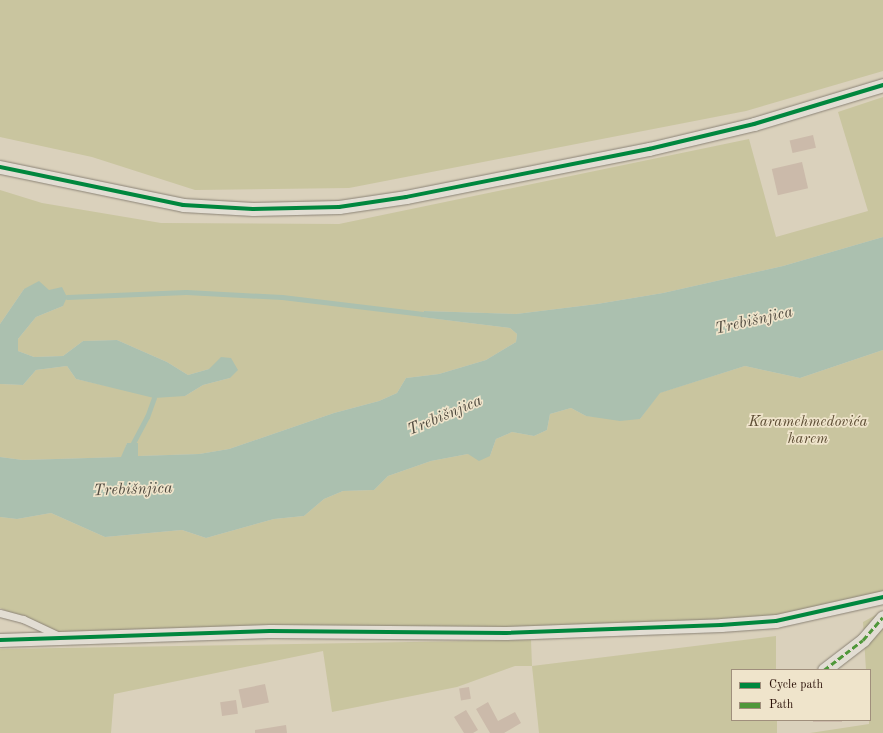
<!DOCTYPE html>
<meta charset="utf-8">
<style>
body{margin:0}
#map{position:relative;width:883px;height:733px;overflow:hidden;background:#dad1bc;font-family:"Old Standard TT",serif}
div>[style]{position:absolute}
.green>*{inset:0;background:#c9c59f}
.water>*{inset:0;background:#abc0af}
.stream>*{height:5px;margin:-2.5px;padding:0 2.5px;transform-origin:2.5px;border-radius:2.5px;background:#abc0af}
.building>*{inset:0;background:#cbbaaa;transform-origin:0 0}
.roads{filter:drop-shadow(0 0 1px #8b8376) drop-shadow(0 0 1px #8b8376)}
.service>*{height:7px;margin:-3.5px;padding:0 3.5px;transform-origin:3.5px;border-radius:3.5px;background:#e2ddd3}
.minor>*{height:13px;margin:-6.5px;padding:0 6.5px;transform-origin:6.5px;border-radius:6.5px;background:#e2ddd3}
.quiet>*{height:3px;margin-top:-1.5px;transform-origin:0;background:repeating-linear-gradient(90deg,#4f973a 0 6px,transparent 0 9px)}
.cycleway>*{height:4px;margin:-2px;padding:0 2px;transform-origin:2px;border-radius:2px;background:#00873e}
span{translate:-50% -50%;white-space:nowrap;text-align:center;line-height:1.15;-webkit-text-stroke:3.5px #efe4cb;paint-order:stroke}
.park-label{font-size:15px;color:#5c4c33;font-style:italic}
.water-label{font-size:16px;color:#504a3f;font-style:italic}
.legend{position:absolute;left:731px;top:669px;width:140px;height:52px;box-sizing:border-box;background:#efe4cb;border:1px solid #a08f7c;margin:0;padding:5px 7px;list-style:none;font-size:12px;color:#290f06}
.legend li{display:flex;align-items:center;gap:8px;height:20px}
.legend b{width:20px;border:1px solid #a08f7c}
</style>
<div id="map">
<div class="green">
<i style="clip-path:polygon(0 0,883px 0,883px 71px,746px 111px,349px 188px,195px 190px,92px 157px,0 137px)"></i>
<i style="clip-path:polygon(883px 97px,883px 237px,783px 266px,663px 293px,597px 304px,516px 314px,424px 311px,422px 317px,510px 328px,517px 334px,516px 342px,486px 360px,439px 374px,406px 378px,397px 393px,379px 401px,334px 413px,229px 449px,199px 454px,138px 456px,127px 443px,122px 457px,23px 460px,0 457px,0 384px,23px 385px,36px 370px,67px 366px,76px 379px,111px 387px,185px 396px,203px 385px,230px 378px,209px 369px,188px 375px,167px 362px,117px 340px,83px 341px,63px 356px,34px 357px,18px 351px,18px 339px,36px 317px,63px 306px,49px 291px,24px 289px,0 324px,0 190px,42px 203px,161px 223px,339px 224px,749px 139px,776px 237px,868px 211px,838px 112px)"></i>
<i style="clip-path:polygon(883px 350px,883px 597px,776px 621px,64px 638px,0 608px,0 517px,17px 519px,51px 513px,105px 537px,182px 530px,206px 538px,274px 519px,304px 516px,324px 499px,343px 491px,374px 490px,388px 476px,431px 461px,468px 454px,490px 456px,496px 439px,512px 432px,534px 436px,547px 430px,550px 414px,571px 408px,586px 416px,640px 419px,659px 393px,745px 366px,800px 378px)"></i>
<i style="clip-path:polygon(883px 611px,883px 733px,810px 733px,869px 724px,870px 670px,866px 670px,863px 622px)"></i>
<i style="clip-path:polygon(776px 636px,776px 670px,732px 670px,732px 720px,777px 720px,777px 733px,539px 733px,532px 666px,515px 666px,457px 687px,332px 712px,323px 651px,114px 694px,111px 733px,0 733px,0 649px,531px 640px,532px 666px)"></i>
</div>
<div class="water">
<i style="clip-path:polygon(883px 237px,883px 350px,800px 378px,745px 366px,660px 393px,640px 419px,620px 421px,586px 416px,571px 408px,550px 414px,547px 430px,534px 436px,512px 432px,496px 439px,490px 456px,479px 461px,468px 454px,431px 461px,388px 476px,374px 490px,343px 491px,324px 499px,304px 516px,274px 519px,206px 538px,182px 530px,105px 537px,51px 513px,17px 519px,0 517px,0 457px,23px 460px,121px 457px,127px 443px,138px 443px,138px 456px,199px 454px,229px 449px,334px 413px,379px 401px,397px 393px,406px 378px,439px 374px,486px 360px,516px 342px,517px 334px,510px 328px,421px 317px,424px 311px,516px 314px,597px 304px,663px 293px,783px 266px)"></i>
<i style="clip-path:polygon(39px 281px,49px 290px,62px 287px,67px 297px,63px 306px,36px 317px,18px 339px,18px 351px,34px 357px,63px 356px,83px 341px,117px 340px,167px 362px,188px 375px,209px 369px,221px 357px,231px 358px,238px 370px,230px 378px,203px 385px,185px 396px,154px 398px,76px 379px,67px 366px,36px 370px,23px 385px,0 384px,0 324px,24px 289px)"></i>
</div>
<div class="stream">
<i style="left:67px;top:297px;width:119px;rotate:-2.4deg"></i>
<i style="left:186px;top:292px;width:96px;rotate:3deg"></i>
<i style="left:282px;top:297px;width:142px;rotate:6.9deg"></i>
<i style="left:133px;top:443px;width:30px;rotate:-62deg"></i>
<i style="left:147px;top:417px;width:20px;rotate:-70deg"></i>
</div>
<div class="building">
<i style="left:813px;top:135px;width:13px;height:24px;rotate:77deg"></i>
<i style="left:802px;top:162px;width:27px;height:31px;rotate:77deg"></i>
<i style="left:265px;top:684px;width:19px;height:27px;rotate:78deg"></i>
<i style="left:469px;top:687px;width:12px;height:10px;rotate:81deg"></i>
<i style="left:236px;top:700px;width:14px;height:16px;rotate:82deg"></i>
<i style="clip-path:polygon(488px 702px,498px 721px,515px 712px,521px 723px,504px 733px,490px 733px,476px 709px)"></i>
<i style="clip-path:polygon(466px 710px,478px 730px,473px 733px,464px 733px,454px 717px)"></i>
<i style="left:813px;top:720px;width:29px;height:2px"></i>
<i style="clip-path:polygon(286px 725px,287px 733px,255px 733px,255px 730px)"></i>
</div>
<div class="roads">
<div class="service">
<i style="left:0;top:613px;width:24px;rotate:15deg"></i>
<i style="left:23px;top:619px;width:40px;rotate:25deg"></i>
</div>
<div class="minor">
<i style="left:0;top:167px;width:187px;rotate:11.7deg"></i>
<i style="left:183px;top:205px;width:70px;rotate:3.3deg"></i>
<i style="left:253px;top:209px;width:86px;rotate:-1.3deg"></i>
<i style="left:339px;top:207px;width:68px;rotate:-8.5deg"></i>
<i style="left:406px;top:197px;width:248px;rotate:-11.2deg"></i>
<i style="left:649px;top:149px;width:108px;rotate:-13.4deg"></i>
<i style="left:754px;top:124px;width:135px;rotate:-16.8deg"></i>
<i style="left:0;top:640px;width:270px;rotate:-1.9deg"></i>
<i style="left:270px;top:631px;width:236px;rotate:0.5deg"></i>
<i style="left:506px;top:633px;width:215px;rotate:-2.1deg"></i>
<i style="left:721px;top:625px;width:55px;rotate:-4.2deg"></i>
<i style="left:776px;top:621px;width:110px;rotate:-12.6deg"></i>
<i style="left:824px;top:670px;width:49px;rotate:-37.6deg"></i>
<i style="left:863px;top:640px;width:30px;rotate:-49deg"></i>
</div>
</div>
<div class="quiet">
<i style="left:824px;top:670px;width:49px;rotate:-37.6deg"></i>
<i style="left:863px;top:640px;width:30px;rotate:-49deg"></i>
</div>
<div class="cycleway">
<i style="left:0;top:167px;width:187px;rotate:11.7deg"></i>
<i style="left:183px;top:205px;width:70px;rotate:3.3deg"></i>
<i style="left:253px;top:209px;width:86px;rotate:-1.3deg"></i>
<i style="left:339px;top:207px;width:68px;rotate:-8.5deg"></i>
<i style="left:406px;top:197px;width:248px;rotate:-11.2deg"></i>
<i style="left:649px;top:149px;width:108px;rotate:-13.4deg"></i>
<i style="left:754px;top:124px;width:135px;rotate:-16.8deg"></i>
<i style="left:0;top:640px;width:270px;rotate:-1.9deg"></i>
<i style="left:270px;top:631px;width:236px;rotate:0.5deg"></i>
<i style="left:506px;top:633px;width:215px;rotate:-2.1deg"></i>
<i style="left:721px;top:625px;width:55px;rotate:-4.2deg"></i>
<i style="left:776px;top:621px;width:110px;rotate:-12.6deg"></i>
</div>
<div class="park-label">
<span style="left:808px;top:431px">Karamehmedovića<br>harem</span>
</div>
<div class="water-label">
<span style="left:754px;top:321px;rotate:-13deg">Trebišnjica</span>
<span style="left:445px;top:416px;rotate:-23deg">Trebišnjica</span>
<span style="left:133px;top:490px;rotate:-2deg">Trebišnjica</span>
</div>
<ul class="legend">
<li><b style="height:5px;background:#00873e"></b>Cycle path</li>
<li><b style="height:5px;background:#4f973a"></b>Path</li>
</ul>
</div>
